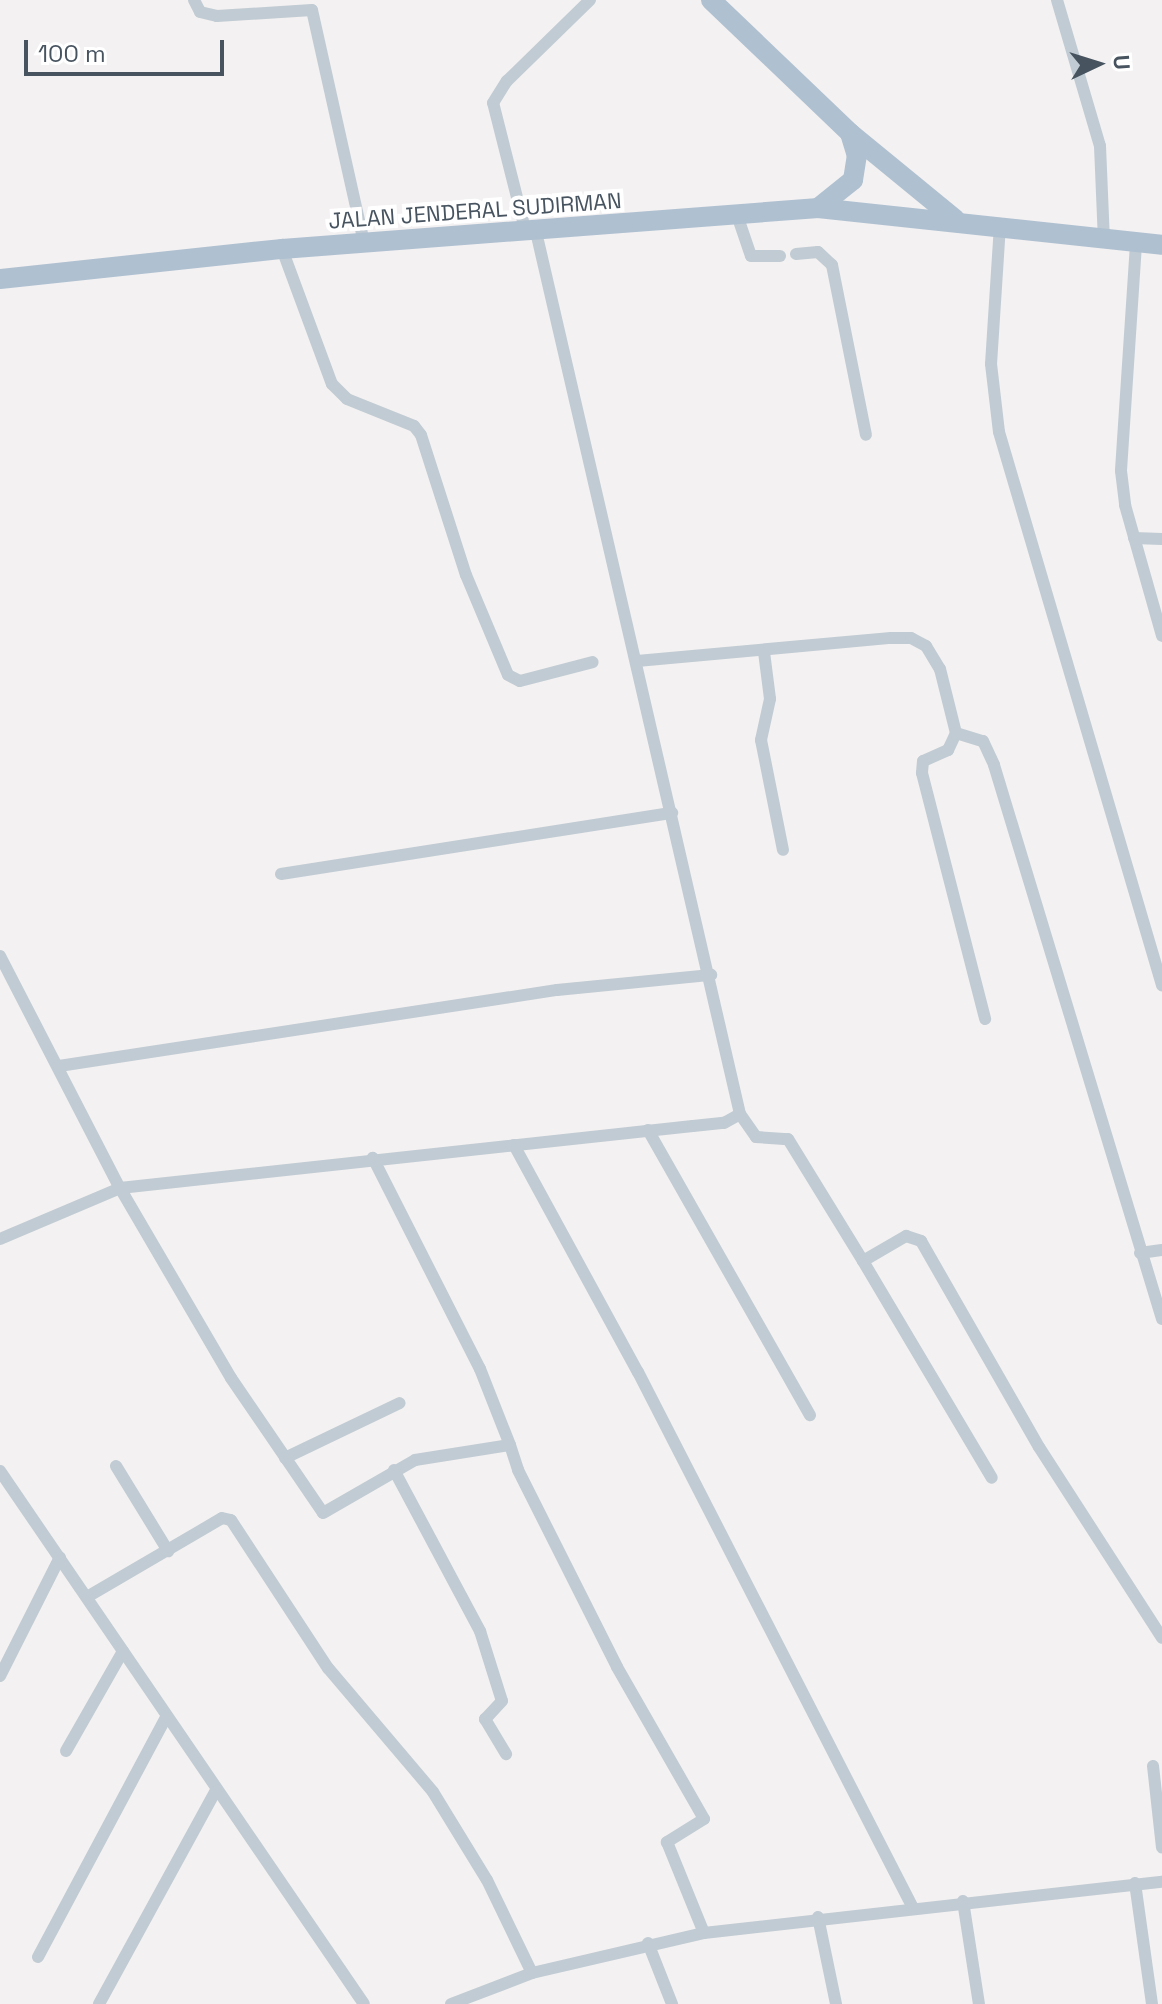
<!DOCTYPE html>
<style>
body{margin:0}
#map{position:relative;width:1162px;height:2004px;overflow:hidden;background:#f3f1f1;font-family:"Space Grotesk",sans-serif}
div>[style]{position:absolute}
.minor>*{height:12px;margin:-6px;padding:0 6px;transform-origin:6px;border-radius:6px;background:#c1cbd3}
.primary>*{height:20px;margin:-10px;padding:0 10px;transform-origin:10px;border-radius:10px;background:#afc0d1}
span{translate:-50% -50%;white-space:nowrap;text-align:center;line-height:1.15;-webkit-text-stroke:8px #fff;paint-order:stroke}
.street-label{font-size:22px;color:#475460}
.north{position:absolute;left:1058px;top:24px;width:80px;height:80px;-webkit-text-stroke:6px #fff;paint-order:stroke;rotate:86deg;font-size:22px;font-weight:700;line-height:32px;text-align:center;color:#475460}
.north::after{content:'';display:block;margin:auto;width:28px;height:36px;background:#475460;clip-path:polygon(50% 0,100% 100%,50% 72%,0 100%)}
.scale{position:absolute;left:24px;top:40px;width:200px;height:36px;box-sizing:border-box;border:4px solid #475460;border-top:0;padding-left:10px;font-size:24px;line-height:28px;white-space:nowrap;color:#475460;-webkit-text-stroke:6px #fff;paint-order:stroke}
</style>
<div id="map">
<div class="minor">
<i style="left:194px;top:0;width:13px;rotate:63deg"></i>
<i style="left:200px;top:12px;width:17px;rotate:13deg"></i>
<i style="left:217px;top:16px;width:95px;rotate:-3.6deg"></i>
<i style="left:312px;top:10px;width:239px;rotate:77.4deg"></i>
<i style="left:1057px;top:0;width:152px;rotate:73.6deg"></i>
<i style="left:1100px;top:146px;width:94px;rotate:87.6deg"></i>
<i style="left:736px;top:212px;width:46px;rotate:71.2deg"></i>
<i style="left:751px;top:256px;width:29px"></i>
<i style="left:1000px;top:225px;width:139px;rotate:93.7deg"></i>
<i style="left:991px;top:364px;width:68px;rotate:83.3deg"></i>
<i style="left:999px;top:432px;width:577px;rotate:73.58deg"></i>
<i style="left:526px;top:233px;width:134px;rotate:-104.2deg"></i>
<i style="left:493px;top:103px;width:26px;rotate:-58deg"></i>
<i style="left:507px;top:81px;width:116px;rotate:-44.3deg"></i>
<i style="left:1136px;top:244px;width:227px;rotate:93.8deg"></i>
<i style="left:1121px;top:471px;width:34px;rotate:83deg"></i>
<i style="left:1125px;top:505px;width:136px;rotate:74.2deg"></i>
<i style="left:282px;top:249px;width:144px;rotate:69.7deg"></i>
<i style="left:332px;top:384px;width:21px;rotate:45deg"></i>
<i style="left:347px;top:399px;width:72px;rotate:21.9deg"></i>
<i style="left:414px;top:426px;width:11px;rotate:52deg"></i>
<i style="left:421px;top:435px;width:147px;rotate:72.2deg"></i>
<i style="left:466px;top:575px;width:108px;rotate:67.2deg"></i>
<i style="left:508px;top:675px;width:13px;rotate:27deg"></i>
<i style="left:520px;top:681px;width:75px;rotate:-14.6deg"></i>
<i style="left:796px;top:254px;width:22px;rotate:-5deg"></i>
<i style="left:818px;top:252px;width:19px;rotate:43deg"></i>
<i style="left:832px;top:265px;width:173px;rotate:78.7deg"></i>
<i style="left:1134px;top:538px;width:28px;rotate:2deg"></i>
<i style="left:764px;top:652px;width:47px;rotate:82.7deg"></i>
<i style="left:770px;top:699px;width:42px;rotate:102.4deg"></i>
<i style="left:761px;top:740px;width:112px;rotate:78.7deg"></i>
<i style="left:637px;top:661px;width:255px;rotate:-5.2deg"></i>
<i style="left:891px;top:638px;width:20px"></i>
<i style="left:911px;top:638px;width:17px;rotate:28deg"></i>
<i style="left:926px;top:646px;width:27px;rotate:59deg"></i>
<i style="left:940px;top:669px;width:66px;rotate:76deg"></i>
<i style="left:956px;top:733px;width:19px;rotate:115deg"></i>
<i style="left:948px;top:750px;width:27px;rotate:156deg"></i>
<i style="left:923px;top:761px;width:12px;rotate:95deg"></i>
<i style="left:922px;top:773px;width:254px;rotate:75.6deg"></i>
<i style="left:956px;top:733px;width:28px;rotate:17deg"></i>
<i style="left:983px;top:741px;width:26px;rotate:65deg"></i>
<i style="left:994px;top:765px;width:579px;rotate:73.13deg"></i>
<i style="left:281px;top:874px;width:396px;rotate:-8.9deg"></i>
<i style="left:0;top:956px;width:261px;rotate:62.7deg"></i>
<i style="left:120px;top:1188px;width:220px;rotate:59.7deg"></i>
<i style="left:231px;top:1378px;width:163px;rotate:55.7deg"></i>
<i style="left:323px;top:1513px;width:106px;rotate:-29.9deg"></i>
<i style="left:415px;top:1460px;width:96px;rotate:-9deg"></i>
<i style="left:510px;top:1445px;width:82px;rotate:-111.5deg"></i>
<i style="left:480px;top:1369px;width:237px;rotate:-116.9deg"></i>
<i style="left:59px;top:1066px;width:504px;rotate:-8.68deg"></i>
<i style="left:557px;top:990px;width:155px;rotate:-5.6deg"></i>
<i style="left:740px;top:1114px;width:28px;rotate:55deg"></i>
<i style="left:756px;top:1137px;width:32px;rotate:4deg"></i>
<i style="left:788px;top:1139px;width:143px;rotate:58.4deg"></i>
<i style="left:863px;top:1261px;width:50px;rotate:-30.2deg"></i>
<i style="left:906px;top:1236px;width:16px;rotate:18deg"></i>
<i style="left:921px;top:1241px;width:237px;rotate:60.2deg"></i>
<i style="left:1039px;top:1447px;width:227px;rotate:57.2deg"></i>
<i style="left:648px;top:1130px;width:328px;rotate:60.4deg"></i>
<i style="left:514px;top:1145px;width:259px;rotate:61.4deg"></i>
<i style="left:638px;top:1372px;width:600px;rotate:62.84deg"></i>
<i style="left:0;top:1239px;width:130px;rotate:-23deg"></i>
<i style="left:120px;top:1188px;width:576px;rotate:-6.18deg"></i>
<i style="left:693px;top:1126px;width:31px;rotate:-6deg"></i>
<i style="left:724px;top:1123px;width:18px;rotate:-29deg"></i>
<i style="left:740px;top:1114px;width:905px;rotate:-103.02deg"></i>
<i style="left:1140px;top:1253px;width:22px;rotate:-8deg"></i>
<i style="left:863px;top:1261px;width:252px;rotate:59.3deg"></i>
<i style="left:510px;top:1445px;width:26px;rotate:72deg"></i>
<i style="left:518px;top:1470px;width:220px;rotate:63.3deg"></i>
<i style="left:617px;top:1667px;width:175px;rotate:60.2deg"></i>
<i style="left:704px;top:1819px;width:44px;rotate:148.1deg"></i>
<i style="left:667px;top:1842px;width:98px;rotate:67.9deg"></i>
<i style="left:285px;top:1458px;width:127px;rotate:-25.6deg"></i>
<i style="left:116px;top:1466px;width:100px;rotate:58.5deg"></i>
<i style="left:394px;top:1470px;width:183px;rotate:61.9deg"></i>
<i style="left:480px;top:1631px;width:73px;rotate:72.6deg"></i>
<i style="left:502px;top:1701px;width:25px;rotate:133deg"></i>
<i style="left:485px;top:1719px;width:41px;rotate:59deg"></i>
<i style="left:0;top:1471px;width:645px;rotate:55.67deg"></i>
<i style="left:87px;top:1597px;width:156px;rotate:-30.3deg"></i>
<i style="left:222px;top:1518px;width:9px;rotate:13deg"></i>
<i style="left:231px;top:1520px;width:177px;rotate:56.8deg"></i>
<i style="left:328px;top:1668px;width:162px;rotate:49.7deg"></i>
<i style="left:433px;top:1792px;width:103px;rotate:58.5deg"></i>
<i style="left:487px;top:1880px;width:103px;rotate:64.2deg"></i>
<i style="left:0;top:1676px;width:133px;rotate:-63.2deg"></i>
<i style="left:66px;top:1751px;width:115px;rotate:-60.3deg"></i>
<i style="left:1153px;top:1766px;width:82px;rotate:83.7deg"></i>
<i style="left:1135px;top:1883px;width:122px;rotate:82deg"></i>
<i style="left:963px;top:1901px;width:104px;rotate:81.2deg"></i>
<i style="left:818px;top:1917px;width:89px;rotate:78.3deg"></i>
<i style="left:648px;top:1943px;width:66px;rotate:68.5deg"></i>
<i style="left:38px;top:1957px;width:272px;rotate:-61.9deg"></i>
<i style="left:99px;top:2004px;width:242px;rotate:-61.3deg"></i>
<i style="left:451px;top:2004px;width:87px;rotate:-20.9deg"></i>
<i style="left:532px;top:1973px;width:177px;rotate:-13.1deg"></i>
<i style="left:704px;top:1933px;width:461px;rotate:-6.4deg"></i>
</div>
<div class="primary">
<i style="left:711px;top:0;width:192px;rotate:43.7deg"></i>
<i style="left:850px;top:133px;width:136px;rotate:39.3deg"></i>
<i style="left:818px;top:208px;width:45px;rotate:-38.7deg"></i>
<i style="left:853px;top:180px;width:24px;rotate:-81deg"></i>
<i style="left:857px;top:156px;width:24px;rotate:-107deg"></i>
<i style="left:0;top:279px;width:284px;rotate:-6.1deg"></i>
<i style="left:282px;top:249px;width:538px;rotate:-4.37deg"></i>
<i style="left:818px;top:208px;width:346px;rotate:6.1deg"></i>
</div>
<div class="street-label">
<span style="left:475px;top:211px;rotate:-4deg">JALAN JENDERAL SUDIRMAN</span>
</div>
<div class="north">U</div>
<div class="scale">100 m</div>
</div>
